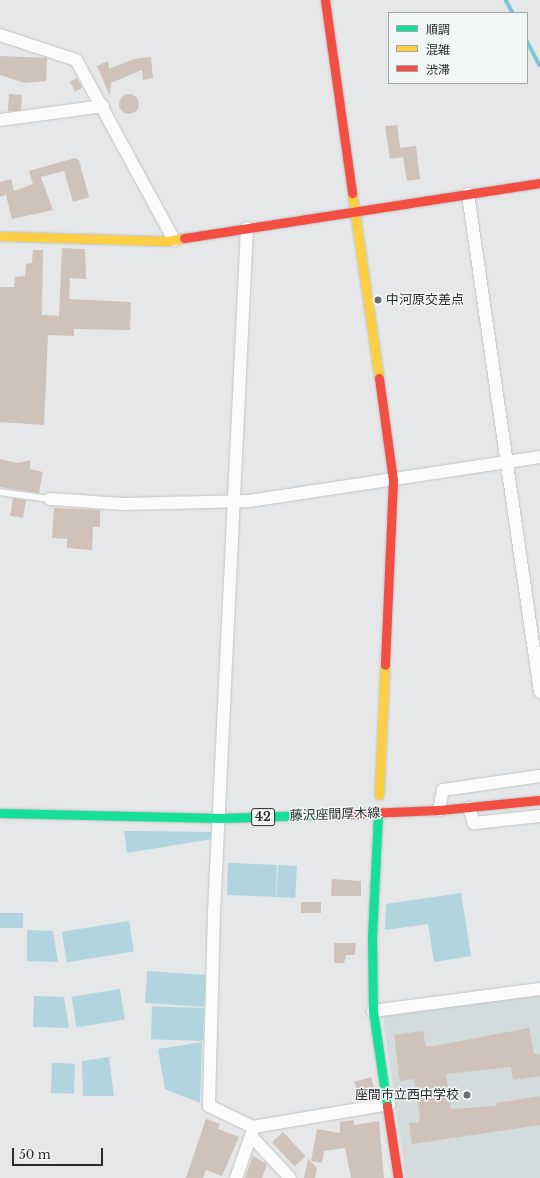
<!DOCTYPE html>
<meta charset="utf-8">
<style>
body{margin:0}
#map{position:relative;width:540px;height:1178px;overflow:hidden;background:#e5e7e8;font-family:"Libre Baskerville","Noto Sans JP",serif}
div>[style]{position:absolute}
.built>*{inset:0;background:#d3dbdd}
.green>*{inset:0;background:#b1d5de;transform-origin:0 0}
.stream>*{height:3.5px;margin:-1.75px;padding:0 1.75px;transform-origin:1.75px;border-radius:1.75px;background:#7cc5d4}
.building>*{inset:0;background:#cec2ba;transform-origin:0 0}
.round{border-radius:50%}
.roads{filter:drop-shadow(0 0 1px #c2c3c4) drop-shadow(0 0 1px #c2c3c4)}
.lane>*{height:6px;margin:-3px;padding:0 3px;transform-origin:3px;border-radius:3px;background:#fbfbfc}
.street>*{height:12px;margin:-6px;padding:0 6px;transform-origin:6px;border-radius:6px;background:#fbfbfc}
.fast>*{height:9px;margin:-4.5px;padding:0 4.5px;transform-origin:4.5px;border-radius:4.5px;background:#16e098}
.slow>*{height:9px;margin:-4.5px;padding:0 4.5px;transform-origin:4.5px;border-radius:4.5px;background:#ffcf43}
.jam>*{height:9px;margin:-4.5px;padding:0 4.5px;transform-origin:4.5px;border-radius:4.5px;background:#f24e42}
.dots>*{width:11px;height:11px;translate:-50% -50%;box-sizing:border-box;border:2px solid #f2f6f7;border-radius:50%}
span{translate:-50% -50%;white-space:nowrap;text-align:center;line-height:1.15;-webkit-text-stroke:3px #f2f6f7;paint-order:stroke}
.shield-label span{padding:1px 3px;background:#f2f6f7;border:1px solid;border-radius:3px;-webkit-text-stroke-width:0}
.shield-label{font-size:12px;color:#2b2d2d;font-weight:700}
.poi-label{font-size:13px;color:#2b2d2d}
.left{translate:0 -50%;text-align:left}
.right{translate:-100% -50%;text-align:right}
.street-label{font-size:13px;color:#2b2d2d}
.legend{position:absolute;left:388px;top:12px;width:140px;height:72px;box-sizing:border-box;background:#f2f6f7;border:1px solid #a2a6a6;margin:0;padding:5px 7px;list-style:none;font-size:12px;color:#2b2d2d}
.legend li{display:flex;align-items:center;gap:8px;height:20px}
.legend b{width:20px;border:1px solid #a2a6a6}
.scale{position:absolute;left:12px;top:1148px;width:91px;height:18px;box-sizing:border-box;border:2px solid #2b2d2d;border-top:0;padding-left:5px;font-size:12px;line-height:14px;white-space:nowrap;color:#2b2d2d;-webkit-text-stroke:3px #f2f6f7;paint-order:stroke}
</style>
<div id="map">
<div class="built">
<i style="clip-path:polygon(540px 990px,540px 1178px,406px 1178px,382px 1012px)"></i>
</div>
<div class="green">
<i style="clip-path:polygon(124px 831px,212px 832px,212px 839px,127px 853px)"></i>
<i style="left:228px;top:863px;width:49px;height:32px;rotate:2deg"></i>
<i style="left:278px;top:865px;width:19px;height:32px;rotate:3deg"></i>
<i style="clip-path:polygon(461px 893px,471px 956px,434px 962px,428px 924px,385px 930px,386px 904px)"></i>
<i style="left:0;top:913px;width:23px;height:15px"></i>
<i style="left:129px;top:921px;width:31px;height:68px;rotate:81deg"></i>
<i style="clip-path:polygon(27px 930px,53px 931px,58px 962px,27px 961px)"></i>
<i style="left:206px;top:975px;width:32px;height:59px;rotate:94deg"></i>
<i style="left:120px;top:989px;width:31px;height:49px;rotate:81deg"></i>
<i style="clip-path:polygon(34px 996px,64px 997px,69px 1028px,33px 1027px)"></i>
<i style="left:204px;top:1008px;width:33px;height:52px;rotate:92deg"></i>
<i style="clip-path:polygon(202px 1042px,200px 1103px,165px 1089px,158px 1049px)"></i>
<i style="clip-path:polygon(109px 1057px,114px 1096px,83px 1096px,82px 1061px)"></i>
<i style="left:52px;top:1063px;width:23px;height:30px;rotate:2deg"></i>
</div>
<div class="stream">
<i style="left:506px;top:0;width:15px;rotate:62deg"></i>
<i style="left:527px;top:41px;width:27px;rotate:62deg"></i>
</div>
<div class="building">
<i style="clip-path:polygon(0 56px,47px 58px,46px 81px,25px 83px,0 75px)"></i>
<i style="clip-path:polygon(151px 57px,153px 78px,143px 80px,142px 70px,111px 83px,110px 96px,97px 66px,108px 61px,109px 69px,134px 59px)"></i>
<i style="left:77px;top:78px;width:11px;height:8px;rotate:63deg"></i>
<i class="round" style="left:119px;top:94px;width:20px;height:20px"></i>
<i style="left:9px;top:94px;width:13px;height:17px;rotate:4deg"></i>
<i style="clip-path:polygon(397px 125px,400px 148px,416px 146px,420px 179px,407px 181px,403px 157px,390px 159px,385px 126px)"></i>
<i style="clip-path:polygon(75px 158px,79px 160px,89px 197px,73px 202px,64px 171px,41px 177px,53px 210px,12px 219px,6px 195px,0 197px,0 182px,11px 179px,14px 191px,33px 184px,29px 171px)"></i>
<i style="clip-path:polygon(62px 248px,85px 249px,86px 279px,70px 278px,69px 299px,131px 302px,130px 330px,74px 329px,74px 336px,48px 335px,44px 425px,0 422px,0 287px,14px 287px,15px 277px,25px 276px,26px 264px,32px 263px,33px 250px,43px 250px,42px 315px,59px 316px)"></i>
<i style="clip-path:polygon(0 459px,18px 463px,30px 460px,30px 469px,43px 472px,39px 493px,0 487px)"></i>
<i style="left:13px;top:498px;width:13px;height:18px;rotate:9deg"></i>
<i style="clip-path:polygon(54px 508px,100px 510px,100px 527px,93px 527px,92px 550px,67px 548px,67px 539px,52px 538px)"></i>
<i style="clip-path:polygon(332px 879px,361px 881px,361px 896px,331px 896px)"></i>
<i style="left:301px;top:902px;width:20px;height:11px"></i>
<i style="clip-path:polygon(334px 943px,356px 943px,355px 955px,346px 955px,344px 963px,334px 963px)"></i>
<i style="clip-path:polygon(529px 1028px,534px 1054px,540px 1054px,540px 1076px,513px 1080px,511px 1067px,446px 1074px,451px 1109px,497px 1106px,496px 1103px,540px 1096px,540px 1125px,412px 1144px,409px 1123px,419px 1122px,420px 1115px,414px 1079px,400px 1081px,394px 1035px,423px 1031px,426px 1046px,434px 1046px)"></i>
<i style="left:371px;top:1077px;width:15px;height:17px;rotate:74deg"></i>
<i style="clip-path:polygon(206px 1119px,220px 1124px,218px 1129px,239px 1137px,222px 1176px,206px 1170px,203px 1178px,186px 1178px)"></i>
<i style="clip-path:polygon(354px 1120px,354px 1125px,379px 1121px,384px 1178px,351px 1178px,345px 1148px,324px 1151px,322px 1163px,311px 1161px,317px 1129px,340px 1133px,340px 1122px)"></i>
<i style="left:283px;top:1132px;width:33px;height:15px;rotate:47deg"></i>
<i style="clip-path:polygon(253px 1156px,267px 1164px,262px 1178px,245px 1178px)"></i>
<i style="clip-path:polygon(308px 1159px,317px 1168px,315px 1178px,304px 1178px)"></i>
</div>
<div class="roads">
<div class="lane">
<i style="left:0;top:492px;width:50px;rotate:8deg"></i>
</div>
<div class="street">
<i style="left:0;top:35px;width:80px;rotate:18.2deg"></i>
<i style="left:76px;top:60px;width:205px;rotate:61.4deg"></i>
<i style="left:0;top:120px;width:104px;rotate:-7.7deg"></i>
<i style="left:468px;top:194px;width:503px;rotate:81.77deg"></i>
<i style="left:247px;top:228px;width:686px;rotate:92.76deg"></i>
<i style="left:214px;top:913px;width:193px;rotate:91.5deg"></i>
<i style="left:209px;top:1106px;width:49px;rotate:25.5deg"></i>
<i style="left:253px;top:1127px;width:138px;rotate:-9.6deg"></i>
<i style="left:50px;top:499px;width:73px;rotate:3.9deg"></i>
<i style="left:123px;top:504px;width:126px;rotate:-1.4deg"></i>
<i style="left:249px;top:501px;width:294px;rotate:-8.6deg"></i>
<i style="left:469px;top:808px;width:16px;rotate:72deg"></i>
<i style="left:474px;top:823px;width:66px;rotate:-6.1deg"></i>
<i style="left:439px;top:810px;width:20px;rotate:-79deg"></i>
<i style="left:443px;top:790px;width:98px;rotate:-8.2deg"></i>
<i style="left:373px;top:1011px;width:168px;rotate:-7.5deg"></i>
<i style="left:251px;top:1136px;width:57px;rotate:47.1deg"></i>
<i style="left:236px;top:1178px;width:51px;rotate:-70.5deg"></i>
</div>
<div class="fast">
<i style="left:0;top:813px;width:221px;rotate:1.3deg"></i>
<i style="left:221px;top:818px;width:122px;rotate:-1.9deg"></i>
<i style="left:378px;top:814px;width:123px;rotate:92.8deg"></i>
<i style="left:372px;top:937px;width:74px;rotate:89.2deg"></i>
<i style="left:373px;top:1011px;width:96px;rotate:81.6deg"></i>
</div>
<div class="slow">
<i style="left:352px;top:193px;width:187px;rotate:81.7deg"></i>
<i style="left:0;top:236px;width:167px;rotate:1.7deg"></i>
<i style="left:167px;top:241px;width:17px;rotate:-10deg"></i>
<i style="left:379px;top:795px;width:130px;rotate:-87.4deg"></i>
</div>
<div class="jam">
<i style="left:325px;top:0;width:195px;rotate:82deg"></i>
<i style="left:184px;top:238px;width:360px;rotate:-8.8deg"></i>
<i style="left:379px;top:378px;width:103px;rotate:82.2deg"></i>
<i style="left:393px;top:480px;width:185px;rotate:92.5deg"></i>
<i style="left:343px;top:814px;width:96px;rotate:-2.4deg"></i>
<i style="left:439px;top:810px;width:101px;rotate:-5.7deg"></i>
<i style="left:387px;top:1106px;width:73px;rotate:81.3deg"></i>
</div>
</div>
<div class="dots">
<i style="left:378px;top:300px;background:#6c6e6e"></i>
<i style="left:467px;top:1095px;background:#6c6e6e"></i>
</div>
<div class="shield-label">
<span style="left:263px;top:817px">42</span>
</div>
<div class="poi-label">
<span class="left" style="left:386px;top:300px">中河原交差点</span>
<span class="right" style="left:459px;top:1095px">座間市立西中学校</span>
</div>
<div class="street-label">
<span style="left:335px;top:815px;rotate:-2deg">藤沢座間厚木線</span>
</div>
<ul class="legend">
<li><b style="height:5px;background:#16e098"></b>順調</li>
<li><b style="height:5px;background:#ffcf43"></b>混雑</li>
<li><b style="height:5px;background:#f24e42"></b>渋滞</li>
</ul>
<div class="scale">50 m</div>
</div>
